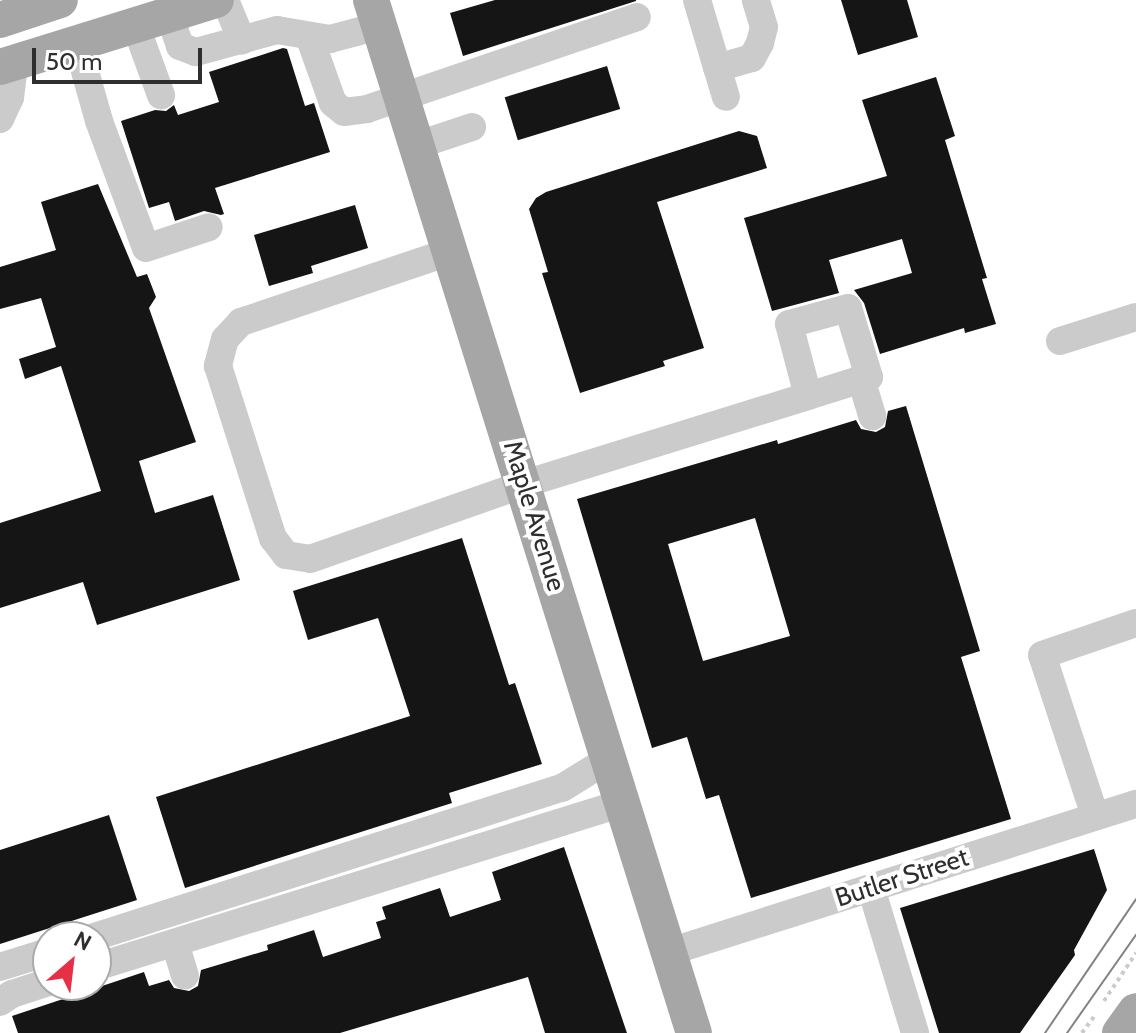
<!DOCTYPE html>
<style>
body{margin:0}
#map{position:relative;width:1136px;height:1033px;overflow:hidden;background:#fff;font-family:Cabin,sans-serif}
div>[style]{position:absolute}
.building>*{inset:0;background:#151515;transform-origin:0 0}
.path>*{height:4px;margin-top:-2px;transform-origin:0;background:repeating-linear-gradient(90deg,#cbcbcb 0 4px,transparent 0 8px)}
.minor>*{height:28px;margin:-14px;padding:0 14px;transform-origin:14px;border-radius:14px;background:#cbcbcb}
.major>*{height:36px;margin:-18px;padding:0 18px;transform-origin:18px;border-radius:18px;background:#a6a6a6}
.tram>*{height:2px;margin:-1px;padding:0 1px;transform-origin:1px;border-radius:1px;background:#838383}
span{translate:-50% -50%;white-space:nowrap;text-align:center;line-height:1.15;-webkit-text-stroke:8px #fff;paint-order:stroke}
.street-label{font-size:26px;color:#2e2e2e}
.north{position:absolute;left:32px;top:921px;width:80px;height:80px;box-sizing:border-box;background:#fff;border:2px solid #ababab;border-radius:50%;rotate:28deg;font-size:22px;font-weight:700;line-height:32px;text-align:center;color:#2e2e2e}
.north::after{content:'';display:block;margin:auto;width:28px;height:36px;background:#e53048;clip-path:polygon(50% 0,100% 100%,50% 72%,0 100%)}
.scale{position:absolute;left:32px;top:48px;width:170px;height:36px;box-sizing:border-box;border:4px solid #2e2e2e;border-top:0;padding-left:10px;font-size:24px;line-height:28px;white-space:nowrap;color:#2e2e2e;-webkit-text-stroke:6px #fff;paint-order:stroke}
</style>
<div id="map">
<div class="building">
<i style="clip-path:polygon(495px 0,636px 0,636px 1px,463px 56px,450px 13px)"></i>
<i style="clip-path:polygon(841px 0,907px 0,918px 37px,858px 55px)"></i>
<i style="clip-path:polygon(283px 48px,287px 49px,305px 106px,314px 103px,330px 152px,215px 188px,224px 214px,221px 215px,204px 211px,175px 221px,169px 202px,149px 208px,121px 121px,155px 110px,166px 111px,174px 105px,178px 115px,219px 102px,209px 72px)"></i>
<i style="left:607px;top:66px;width:45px;height:107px;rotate:73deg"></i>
<i style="clip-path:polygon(936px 77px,955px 136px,945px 140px,987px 278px,982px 279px,996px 324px,965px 333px,964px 328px,880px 354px,864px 303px,854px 290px,912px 273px,902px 239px,829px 260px,839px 293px,772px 311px,744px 218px,887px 176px,862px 100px)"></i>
<i style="clip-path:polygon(739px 131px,757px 136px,767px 168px,657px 202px,704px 348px,663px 361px,665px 366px,580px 393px,542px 273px,548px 272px,529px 209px,536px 198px,546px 192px)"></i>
<i style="clip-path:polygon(98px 184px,137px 277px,147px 274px,156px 297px,149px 308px,196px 442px,139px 461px,155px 513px,213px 495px,240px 580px,97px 625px,83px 582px,0 608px,0 523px,101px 491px,61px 366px,25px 379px,19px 359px,56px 347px,41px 298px,0 309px,0 267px,56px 250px,41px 202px)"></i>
<i style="clip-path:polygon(355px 205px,368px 248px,311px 266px,313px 273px,269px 286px,254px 235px)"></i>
<i style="clip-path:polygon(evenodd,906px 406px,980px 651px,961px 657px,1011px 819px,751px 898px,719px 795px,706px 799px,687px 737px,652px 748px,577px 499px,777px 440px,778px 444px,856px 420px,861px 429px,876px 432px,885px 427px,888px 411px,906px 406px,755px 518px,790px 636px,703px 661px,668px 544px,755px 518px)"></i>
<i style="clip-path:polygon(462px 538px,509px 685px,515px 683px,542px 764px,449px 793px,452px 803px,185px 888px,156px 797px,410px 716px,378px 618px,308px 640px,293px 591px)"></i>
<i style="clip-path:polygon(109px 815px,137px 900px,0 944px,0 850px)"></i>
<i style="clip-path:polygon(564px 847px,627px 1033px,545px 1033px,528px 977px,340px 1033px,18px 1033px,12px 1016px,144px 972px,149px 986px,169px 980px,174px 988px,189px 991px,198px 986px,201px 970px,268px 950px,267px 945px,314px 930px,323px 957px,381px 938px,376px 922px,386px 919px,382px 907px,440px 888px,450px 917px,501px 900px,492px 872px)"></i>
<i style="clip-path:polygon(1094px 849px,1107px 890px,1074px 950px,1075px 955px,1020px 1033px,939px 1033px,900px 908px)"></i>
</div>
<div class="path">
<i style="left:1104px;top:1001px;width:58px;rotate:-56.3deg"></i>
<i style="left:1082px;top:1033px;width:22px;rotate:-54deg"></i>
</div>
<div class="minor">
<i style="left:225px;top:0;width:44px;rotate:67.5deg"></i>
<i style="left:697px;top:0;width:101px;rotate:73.4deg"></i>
<i style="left:169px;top:14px;width:34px;rotate:71deg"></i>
<i style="left:180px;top:46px;width:17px;rotate:21deg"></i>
<i style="left:196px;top:52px;width:84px;rotate:-15.2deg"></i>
<i style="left:277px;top:30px;width:54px;rotate:9.6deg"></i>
<i style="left:330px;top:39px;width:51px;rotate:-14.9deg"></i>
<i style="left:135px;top:24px;width:76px;rotate:69.9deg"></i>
<i style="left:309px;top:36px;width:71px;rotate:70.3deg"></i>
<i style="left:333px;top:103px;width:14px;rotate:39deg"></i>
<i style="left:344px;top:112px;width:23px;rotate:-7deg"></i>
<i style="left:367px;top:109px;width:285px;rotate:-18.8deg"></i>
<i style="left:77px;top:43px;width:81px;rotate:74.2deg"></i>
<i style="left:99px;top:121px;width:135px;rotate:69.7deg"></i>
<i style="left:146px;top:248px;width:66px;rotate:-18.4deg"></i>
<i style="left:717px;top:68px;width:36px;rotate:-16deg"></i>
<i style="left:752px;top:58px;width:17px;rotate:-62deg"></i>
<i style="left:760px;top:43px;width:16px;rotate:-76deg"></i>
<i style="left:764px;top:27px;width:28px;rotate:-107deg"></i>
<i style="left:0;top:119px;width:23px;rotate:-65deg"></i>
<i style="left:10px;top:98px;width:35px;rotate:-83deg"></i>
<i style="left:418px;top:145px;width:57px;rotate:-18.4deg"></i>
<i style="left:452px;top:251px;width:223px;rotate:161.4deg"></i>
<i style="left:241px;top:322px;width:23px;rotate:133deg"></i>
<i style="left:225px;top:339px;width:28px;rotate:105deg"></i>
<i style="left:218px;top:366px;width:181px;rotate:72.3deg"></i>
<i style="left:273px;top:538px;width:21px;rotate:53deg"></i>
<i style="left:286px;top:555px;width:24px;rotate:9deg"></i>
<i style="left:310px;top:559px;width:227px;rotate:-19.3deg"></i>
<i style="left:524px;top:484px;width:297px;rotate:-17.2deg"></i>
<i style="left:808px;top:396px;width:64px;rotate:-17.3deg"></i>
<i style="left:869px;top:377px;width:72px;rotate:-106.9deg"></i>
<i style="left:848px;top:308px;width:61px;rotate:164.8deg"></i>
<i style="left:789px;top:324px;width:74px;rotate:75.2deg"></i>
<i style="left:1060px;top:341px;width:80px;rotate:-17.5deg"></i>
<i style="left:861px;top:379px;width:39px;rotate:73deg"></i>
<i style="left:1095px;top:816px;width:169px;rotate:-108.2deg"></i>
<i style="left:1042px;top:655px;width:99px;rotate:-18.8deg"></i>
<i style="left:871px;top:888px;width:152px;rotate:73.1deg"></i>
<i style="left:94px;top:937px;width:491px;rotate:-17.7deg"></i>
<i style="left:562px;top:788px;width:55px;rotate:-31.7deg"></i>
<i style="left:175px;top:943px;width:34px;rotate:73deg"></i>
<i style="left:669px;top:952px;width:490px;rotate:-17.6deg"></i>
<i style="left:0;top:967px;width:50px;rotate:-17.4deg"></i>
<i style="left:96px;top:967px;width:552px;rotate:-17.29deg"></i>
<i style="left:0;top:1002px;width:14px;rotate:-34deg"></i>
<i style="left:12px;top:994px;width:38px;rotate:-18deg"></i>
</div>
<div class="major">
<i style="left:371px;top:0;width:1082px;rotate:72.64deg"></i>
<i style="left:0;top:20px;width:63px;rotate:-18.4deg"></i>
<i style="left:0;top:67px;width:226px;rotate:-17.2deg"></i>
<i style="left:1120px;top:1033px;width:27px;rotate:-54deg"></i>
</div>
<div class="tram">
<i style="left:1045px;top:1033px;width:162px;rotate:-55.8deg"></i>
<i style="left:1067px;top:1033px;width:120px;rotate:-54.9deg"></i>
</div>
<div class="street-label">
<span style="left:534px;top:516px;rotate:73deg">Maple Avenue</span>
<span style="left:902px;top:878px;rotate:-18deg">Butler Street</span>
</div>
<div class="north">N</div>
<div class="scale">50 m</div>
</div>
